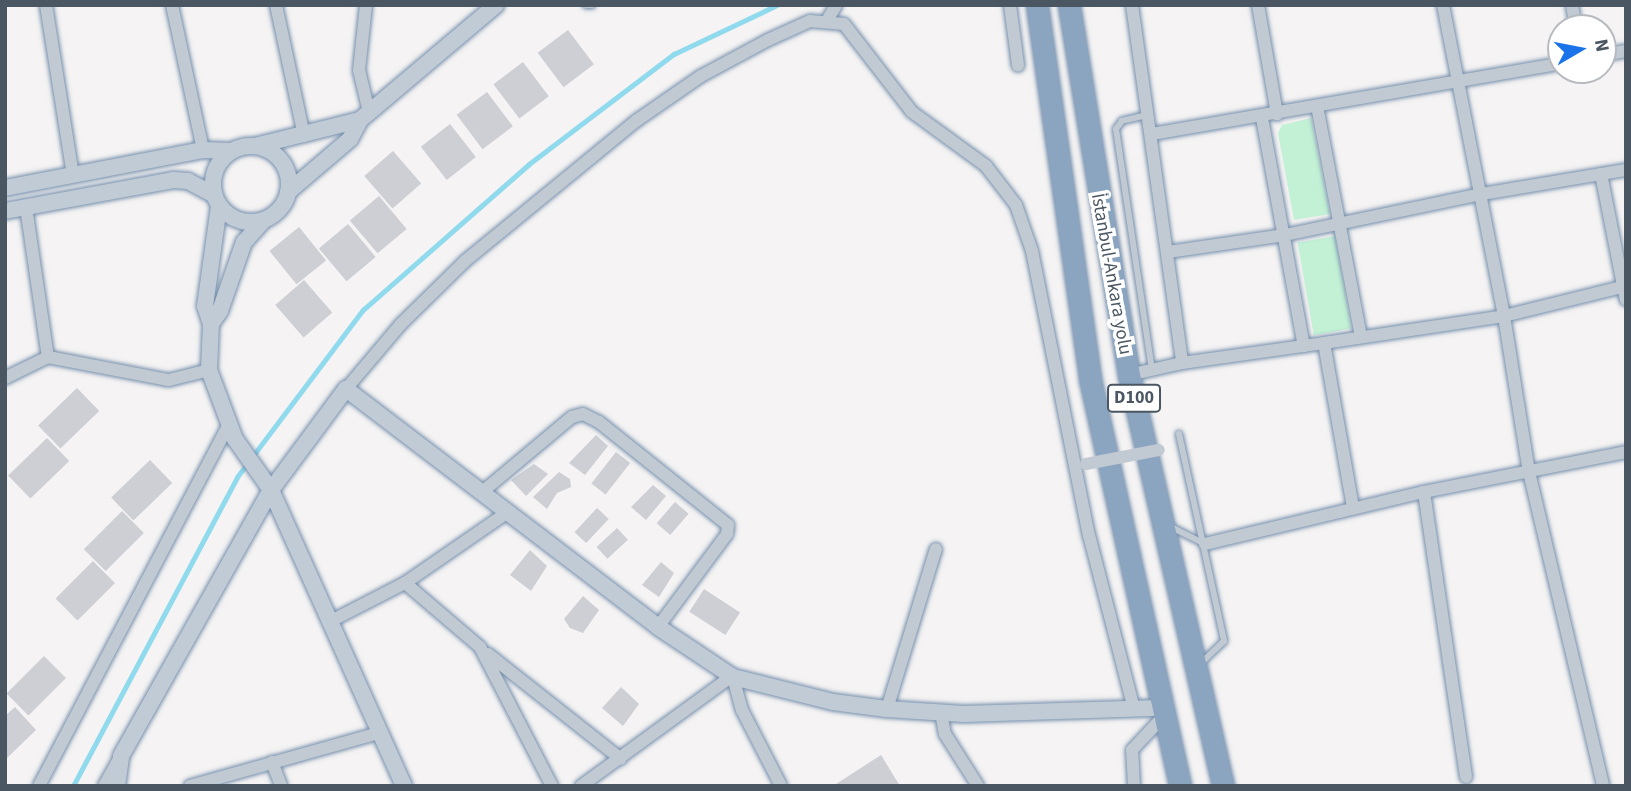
<!DOCTYPE html>
<meta charset="utf-8">
<style>
body{margin:0}
#map{position:relative;width:1631px;height:791px;overflow:hidden;background:#f5f3f3;font-family:"Source Sans 3",sans-serif}
div>[style]{position:absolute}
.green>*{inset:0;background:#c3f1d5;transform-origin:0 0}
.stream>*{height:4.5px;margin:-2.25px;padding:0 2.25px;transform-origin:2.25px;border-radius:2.25px;background:#90daee}
.building>*{inset:0;background:#cdcfd5;transform-origin:0 0}
.roads{filter:drop-shadow(0 0 2px #7690ad) drop-shadow(0 0 2px #7690ad)}
.lane>*{height:6px;margin:-3px;padding:0 3px;transform-origin:3px;border-radius:3px;background:#c1cad2}
.street>*{height:12px;margin:-6px;padding:0 6px;transform-origin:6px;border-radius:6px;background:#c1cad2}
.secondary>*{height:16px;margin:-8px;padding:0 8px;transform-origin:8px;border-radius:8px;background:#c1cbd6}
.secondary>.ring{margin:-8px;padding:0;box-sizing:content-box;background:none;border:16px solid #c1cbd6;border-radius:50%}
.highway>*{height:21px;margin:-10.5px;padding:0 10.5px;transform-origin:10.5px;border-radius:10.5px;background:#8ba5c1}
.street-bridge>*{height:12px;margin:-6px;padding:0 6px;transform-origin:6px;border-radius:6px;background:#c1cad2}
span{translate:-50% -50%;white-space:nowrap;text-align:center;line-height:1.15;-webkit-text-stroke:7px #fff;paint-order:stroke}
.shield-label span{padding:2px 5px;background:#fff;border:2px solid;border-radius:5px;-webkit-text-stroke-width:0}
.shield-label{font-size:18px;color:#4a5661;font-weight:700}
.street-label{font-size:19px;color:#4a5661}
.frame{position:absolute;inset:0;border:7px solid #4a5661;pointer-events:none}
.north{position:absolute;left:1547px;top:14px;width:70px;height:70px;box-sizing:border-box;background:#fff;border:2px solid #b7bbc0;border-radius:50%;rotate:80deg;font-size:19px;font-weight:700;line-height:28px;text-align:center;color:#4a5661}
.north::after{content:'';display:block;margin:auto;width:24px;height:32px;background:#1a73e8;clip-path:polygon(50% 0,100% 100%,50% 72%,0 100%)}
</style>
<div id="map">
<div class="green">
<i style="clip-path:polygon(1311px 118px,1330px 214px,1294px 220px,1278px 133px,1282px 125px)"></i>
<i style="left:1335px;top:236px;width:94px;height:38px;rotate:80deg"></i>
</div>
<div class="stream">
<i style="left:73px;top:786px;width:350px;rotate:-62deg"></i>
<i style="left:237px;top:477px;width:209px;rotate:-53deg"></i>
<i style="left:363px;top:310px;width:221px;rotate:-41.3deg"></i>
<i style="left:529px;top:164px;width:182px;rotate:-37.2deg"></i>
<i style="left:674px;top:54px;width:114px;rotate:-25.4deg"></i>
</div>
<div class="building">
<i style="left:568px;top:30px;width:43px;height:38px;rotate:53deg"></i>
<i style="left:523px;top:62px;width:43px;height:37px;rotate:53deg"></i>
<i style="left:487px;top:92px;width:43px;height:38px;rotate:53deg"></i>
<i style="left:450px;top:124px;width:42px;height:37px;rotate:52deg"></i>
<i style="left:393px;top:151px;width:43px;height:38px;rotate:49deg"></i>
<i style="left:379px;top:196px;width:43px;height:38px;rotate:50deg"></i>
<i style="left:348px;top:224px;width:43px;height:38px;rotate:50deg"></i>
<i style="left:299px;top:227px;width:43px;height:38px;rotate:51deg"></i>
<i style="left:304px;top:280px;width:43px;height:38px;rotate:49deg"></i>
<i style="left:77px;top:388px;width:32px;height:54px;rotate:46deg"></i>
<i style="clip-path:polygon(596px 435px,608px 446px,585px 475px,569px 463px)"></i>
<i style="left:47px;top:438px;width:32px;height:54px;rotate:46deg"></i>
<i style="left:616px;top:452px;width:18px;height:40px;rotate:38deg"></i>
<i style="left:150px;top:460px;width:32px;height:54px;rotate:46deg"></i>
<i style="clip-path:polygon(534px 464px,548px 474px,526px 496px,511px 480px)"></i>
<i style="clip-path:polygon(559px 472px,570px 479px,571px 487px,557px 493px,547px 509px,533px 497px)"></i>
<i style="clip-path:polygon(653px 485px,666px 496px,646px 520px,631px 507px)"></i>
<i style="left:675px;top:502px;width:18px;height:28px;rotate:41deg"></i>
<i style="left:597px;top:508px;width:16px;height:33px;rotate:43deg"></i>
<i style="left:122px;top:511px;width:31px;height:54px;rotate:45deg"></i>
<i style="left:617px;top:528px;width:16px;height:28px;rotate:47deg"></i>
<i style="clip-path:polygon(530px 550px,547px 566px,531px 591px,510px 575px)"></i>
<i style="left:93px;top:561px;width:31px;height:53px;rotate:45deg"></i>
<i style="clip-path:polygon(661px 562px,674px 573px,659px 597px,642px 585px)"></i>
<i style="left:704px;top:589px;width:43px;height:27px;rotate:33deg"></i>
<i style="clip-path:polygon(583px 596px,599px 610px,583px 633px,570px 628px,564px 619px)"></i>
<i style="left:44px;top:656px;width:31px;height:53px;rotate:45deg"></i>
<i style="clip-path:polygon(621px 687px,639px 704px,623px 726px,602px 708px)"></i>
<i style="clip-path:polygon(15px 707px,36px 730px,5px 760px,5px 716px)"></i>
<i style="clip-path:polygon(881px 755px,900px 786px,833px 786px)"></i>
</div>
<div class="roads">
<div class="lane">
<i style="left:586px;top:5px;width:6px"></i>
<i style="left:1147px;top:115px;width:26px;rotate:167deg"></i>
<i style="left:1122px;top:121px;width:10px;rotate:127deg"></i>
<i style="left:1116px;top:129px;width:244px;rotate:81.5deg"></i>
<i style="left:1179px;top:434px;width:212px;rotate:77.7deg"></i>
<i style="left:1224px;top:641px;width:33px;rotate:136deg"></i>
<i style="left:1169px;top:526px;width:40px;rotate:26.6deg"></i>
</div>
<div class="street">
<i style="left:46px;top:5px;width:172px;rotate:81deg"></i>
<i style="left:172px;top:5px;width:148px;rotate:77.9deg"></i>
<i style="left:276px;top:5px;width:134px;rotate:77.9deg"></i>
<i style="left:366px;top:5px;width:65px;rotate:96.1deg"></i>
<i style="left:359px;top:70px;width:43px;rotate:76.6deg"></i>
<i style="left:1010px;top:5px;width:61px;rotate:82.4deg"></i>
<i style="left:1132px;top:5px;width:361px;rotate:82deg"></i>
<i style="left:1182px;top:363px;width:143px;rotate:-8deg"></i>
<i style="left:1324px;top:343px;width:168px;rotate:80deg"></i>
<i style="left:1258px;top:5px;width:111px;rotate:80.1deg"></i>
<i style="left:1443px;top:5px;width:317px;rotate:78.9deg"></i>
<i style="left:1504px;top:316px;width:158px;rotate:80.9deg"></i>
<i style="left:1529px;top:472px;width:323px;rotate:76.7deg"></i>
<i style="left:1572px;top:5px;width:23px;rotate:80deg"></i>
<i style="left:828px;top:19px;width:16px;rotate:-60deg"></i>
<i style="left:1603px;top:55px;width:23px;rotate:-10deg"></i>
<i style="left:1317px;top:106px;width:235px;rotate:79.2deg"></i>
<i style="left:1262px;top:118px;width:232px;rotate:79.6deg"></i>
<i style="left:1152px;top:134px;width:415px;rotate:-9.8deg"></i>
<i style="left:1601px;top:174px;width:128px;rotate:78.8deg"></i>
<i style="left:26px;top:207px;width:152px;rotate:81.7deg"></i>
<i style="left:1168px;top:252px;width:118px;rotate:-8.3deg"></i>
<i style="left:1285px;top:235px;width:201px;rotate:-11.8deg"></i>
<i style="left:1482px;top:194px;width:146px;rotate:-9.5deg"></i>
<i style="left:1324px;top:343px;width:182px;rotate:-8.5deg"></i>
<i style="left:1504px;top:316px;width:126px;rotate:-13.8deg"></i>
<i style="left:1129px;top:375px;width:54px;rotate:-12.8deg"></i>
<i style="left:5px;top:378px;width:48px;rotate:-26deg"></i>
<i style="left:48px;top:357px;width:123px;rotate:10.8deg"></i>
<i style="left:169px;top:380px;width:41px;rotate:-14deg"></i>
<i style="left:346px;top:389px;width:85px;rotate:-49.8deg"></i>
<i style="left:401px;top:324px;width:90px;rotate:-44.5deg"></i>
<i style="left:465px;top:261px;width:221px;rotate:-39.3deg"></i>
<i style="left:636px;top:121px;width:79px;rotate:-34.7deg"></i>
<i style="left:701px;top:76px;width:76px;rotate:-28.2deg"></i>
<i style="left:768px;top:40px;width:46px;rotate:-24.3deg"></i>
<i style="left:810px;top:21px;width:34px;rotate:5deg"></i>
<i style="left:844px;top:24px;width:111px;rotate:52.3deg"></i>
<i style="left:912px;top:112px;width:92px;rotate:36.1deg"></i>
<i style="left:986px;top:166px;width:49px;rotate:52.4deg"></i>
<i style="left:1016px;top:205px;width:49px;rotate:70.8deg"></i>
<i style="left:1032px;top:251px;width:290px;rotate:78.7deg"></i>
<i style="left:1089px;top:535px;width:180px;rotate:75.5deg"></i>
<i style="left:1424px;top:492px;width:288px;rotate:81.6deg"></i>
<i style="left:481px;top:493px;width:119px;rotate:-39.9deg"></i>
<i style="left:572px;top:417px;width:11px;rotate:-15deg"></i>
<i style="left:583px;top:414px;width:18px;rotate:27deg"></i>
<i style="left:599px;top:422px;width:165px;rotate:38.6deg"></i>
<i style="left:728px;top:525px;width:9px;rotate:96deg"></i>
<i style="left:727px;top:534px;width:116px;rotate:126.6deg"></i>
<i style="left:1205px;top:544px;width:225px;rotate:-13.4deg"></i>
<i style="left:1424px;top:492px;width:206px;rotate:-11.2deg"></i>
<i style="left:405px;top:583px;width:99px;rotate:40.5deg"></i>
<i style="left:480px;top:647px;width:157px;rotate:62.6deg"></i>
<i style="left:329px;top:622px;width:85px;rotate:-27.2deg"></i>
<i style="left:405px;top:583px;width:125px;rotate:-34.6deg"></i>
<i style="left:488px;top:654px;width:169px;rotate:38.3deg"></i>
<i style="left:733px;top:677px;width:34px;rotate:75deg"></i>
<i style="left:742px;top:710px;width:85px;rotate:62.8deg"></i>
<i style="left:887px;top:709px;width:167px;rotate:-73deg"></i>
<i style="left:941px;top:712px;width:22px;rotate:80deg"></i>
<i style="left:945px;top:734px;width:62px;rotate:57.6deg"></i>
<i style="left:272px;top:762px;width:26px;rotate:69deg"></i>
<i style="left:39px;top:786px;width:409px;rotate:-62.3deg"></i>
<i style="left:104px;top:786px;width:31px;rotate:-61deg"></i>
<i style="left:190px;top:786px;width:195px;rotate:-15.7deg"></i>
<i style="left:581px;top:786px;width:187px;rotate:-36.1deg"></i>
<i style="left:1134px;top:786px;width:36px;rotate:-93deg"></i>
<i style="left:1132px;top:750px;width:44px;rotate:-46.8deg"></i>
</div>
<div class="secondary">
<i class="ring" style="left:213px;top:146px;width:60px;height:60px"></i>
<i style="left:255px;top:146px;width:108px;rotate:-13.9deg"></i>
<i style="left:5px;top:188px;width:202px;rotate:-10.9deg"></i>
<i style="left:203px;top:150px;width:28px;rotate:2deg"></i>
<i style="left:288px;top:192px;width:82px;rotate:-40.5deg"></i>
<i style="left:350px;top:139px;width:21px;rotate:-62deg"></i>
<i style="left:360px;top:120px;width:178px;rotate:-40.2deg"></i>
<i style="left:5px;top:211px;width:172px;rotate:-10.4deg"></i>
<i style="left:174px;top:180px;width:14px;rotate:4deg"></i>
<i style="left:188px;top:181px;width:30px;rotate:28deg"></i>
<i style="left:264px;top:220px;width:30px;rotate:132deg"></i>
<i style="left:244px;top:242px;width:73px;rotate:109.2deg"></i>
<i style="left:220px;top:311px;width:16px;rotate:125deg"></i>
<i style="left:211px;top:324px;width:46px;rotate:92.5deg"></i>
<i style="left:209px;top:370px;width:74px;rotate:69.4deg"></i>
<i style="left:235px;top:439px;width:62px;rotate:54.8deg"></i>
<i style="left:271px;top:490px;width:325px;rotate:65.8deg"></i>
<i style="left:211px;top:324px;width:19px;rotate:-108deg"></i>
<i style="left:205px;top:306px;width:101px;rotate:-82deg"></i>
<i style="left:117px;top:786px;width:30px;rotate:-82deg"></i>
<i style="left:121px;top:756px;width:305px;rotate:-60.6deg"></i>
<i style="left:271px;top:490px;width:126px;rotate:-53.4deg"></i>
<i style="left:346px;top:389px;width:392px;rotate:37.3deg"></i>
<i style="left:658px;top:627px;width:90px;rotate:33.7deg"></i>
<i style="left:733px;top:677px;width:103px;rotate:14deg"></i>
<i style="left:833px;top:702px;width:54px;rotate:7.4deg"></i>
<i style="left:887px;top:709px;width:77px;rotate:3.7deg"></i>
<i style="left:964px;top:714px;width:195px;rotate:-1.8deg"></i>
</div>
<div class="highway">
<i style="left:1037px;top:5px;width:378px;rotate:81.9deg"></i>
<i style="left:1090px;top:379px;width:417px;rotate:77.5deg"></i>
<i style="left:1069px;top:5px;width:375px;rotate:80.8deg"></i>
<i style="left:1129px;top:375px;width:422px;rotate:77.1deg"></i>
</div>
</div>
<div class="street-bridge">
<i style="left:1086px;top:464px;width:74px;rotate:-10.9deg"></i>
</div>
<div class="shield-label">
<span style="left:1134px;top:398px">D100</span>
</div>
<div class="street-label">
<span style="left:1111px;top:274px;rotate:80deg">İstanbul-Ankara yolu</span>
</div>
<div class="frame"></div>
<div class="north">N</div>
</div>
